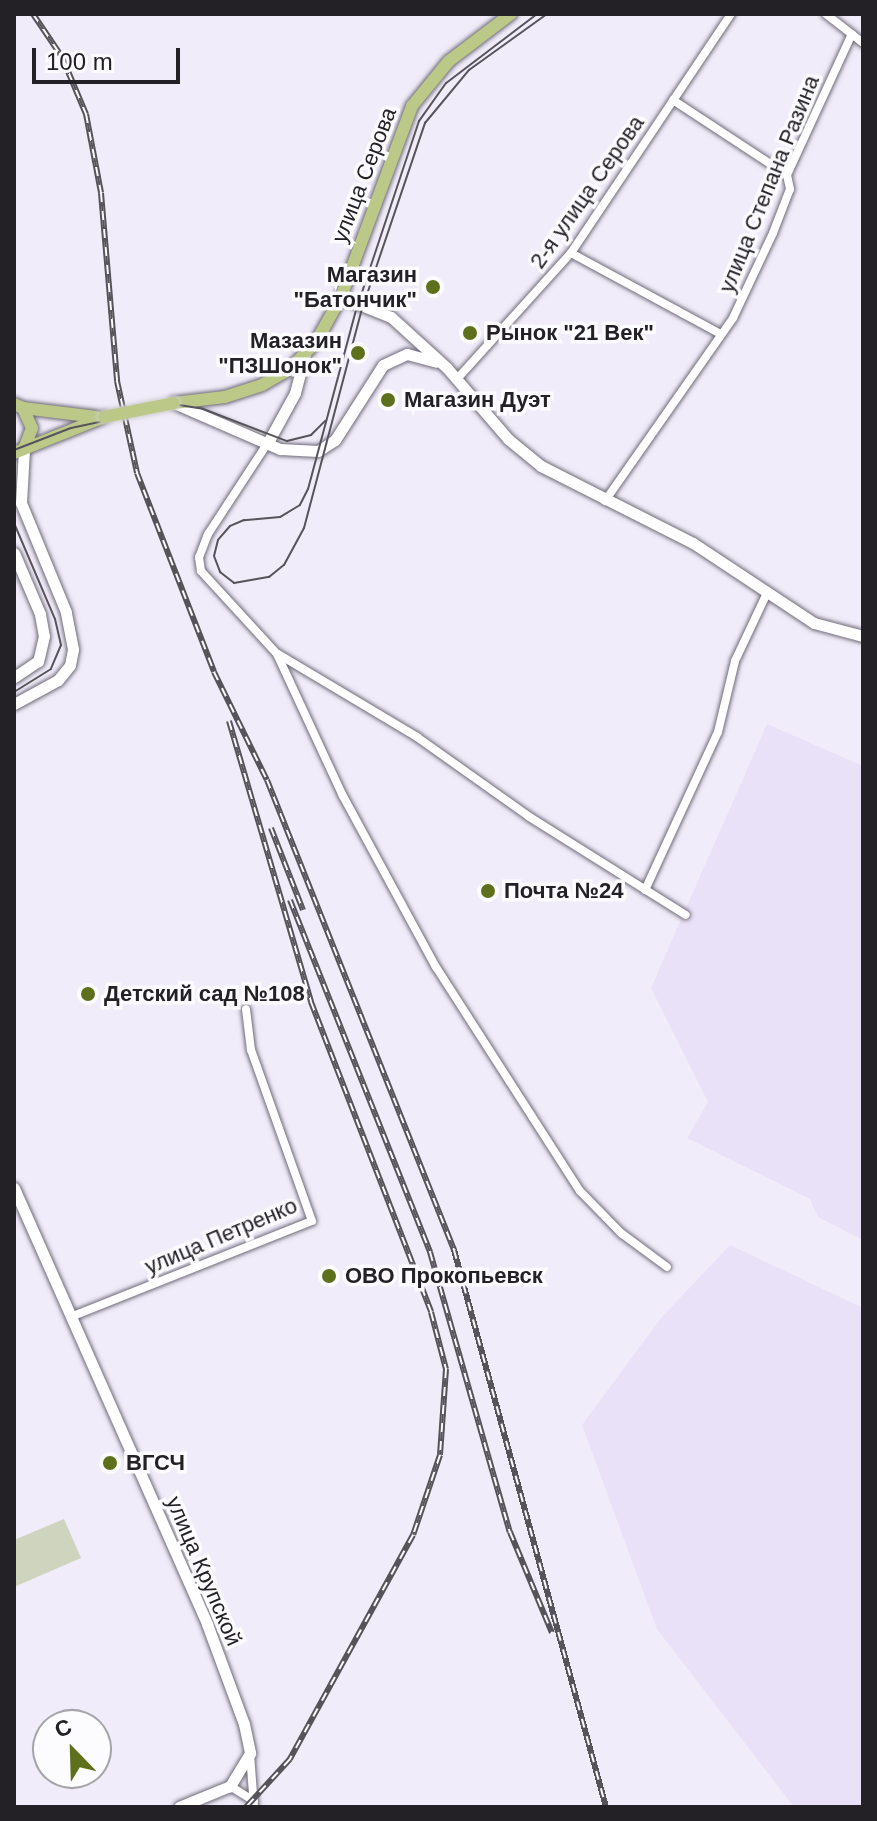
<!DOCTYPE html>
<meta charset="utf-8">
<style>
body{margin:0}
#map{position:relative;width:877px;height:1821px;overflow:hidden;background:#f1ecfa;font-family:Arial,sans-serif}
div>[style]{position:absolute}
.built>*{inset:0;background:#e9e1f7}
.green>*{inset:0;background:#ced4be}
.roads{filter:drop-shadow(0 0 2px #6f6b78) drop-shadow(0 0 2px #6f6b78)}
.street>*{height:8px;margin:-4px;padding:0 4px;transform-origin:4px;border-radius:4px;background:#fff}
.secondary>*{height:11px;margin:-5.5px;padding:0 5.5px;transform-origin:5.5px;border-radius:5.5px;background:#fff}
.primary>*{height:12px;margin:-6px;padding:0 6px;transform-origin:6px;border-radius:6px;background:#bbc888}
.tram>*{height:2px;margin:-1px;padding:0 1px;transform-origin:1px;border-radius:1px;background:#56535a}
.rail>*{height:6px;margin-top:-3px;transform-origin:0;background:repeating-linear-gradient(90deg,#fcfbfe 0 9px,#56535a 0 18px);box-sizing:border-box;border-block:2px solid #56535a}
.bridges{filter:drop-shadow(0 0 2px #cfcecf) drop-shadow(0 0 2px #cfcecf)}
.primary-bridge>*{height:12px;margin:-6px;padding:0 6px;transform-origin:6px;border-radius:6px;background:#bbc888}
.dots>*{width:22px;height:22px;translate:-50% -50%;box-sizing:border-box;border:4px solid #fcfbfe;border-radius:50%}
span{translate:-50% -50%;white-space:nowrap;text-align:center;line-height:1.15;-webkit-text-stroke:7px #fcfbfe;paint-order:stroke}
.street-label{font-size:22px;color:#232126}
.poi-label{font-size:22px;color:#232126;font-weight:700}
.right{translate:-100% -50%;text-align:right}
.left{translate:0 -50%;text-align:left}
.frame{position:absolute;inset:0;border:16px solid #232126;pointer-events:none}
.north{position:absolute;left:32px;top:1709px;width:80px;height:80px;box-sizing:border-box;background:#fcfbfe;border:2px solid #a5a4a8;border-radius:50%;rotate:337deg;font-size:22px;font-weight:700;line-height:32px;text-align:center;color:#232126}
.north::after{content:'';display:block;margin:auto;width:28px;height:36px;background:#5f701d;clip-path:polygon(50% 0,100% 100%,50% 72%,0 100%)}
.scale{position:absolute;left:32px;top:48px;width:148px;height:36px;box-sizing:border-box;border:4px solid #232126;border-top:0;padding-left:10px;font-size:24px;line-height:28px;white-space:nowrap;color:#232126;-webkit-text-stroke:6px #fcfbfe;paint-order:stroke}
</style>
<div id="map">
<div class="built">
<i style="clip-path:polygon(767px 724px,863px 766px,863px 1240px,818px 1217px,810px 1199px,687px 1138px,708px 1102px,651px 988px)"></i>
<i style="clip-path:polygon(730px 1245px,863px 1308px,863px 1807px,794px 1807px,657px 1629px,582px 1425px,661px 1318px)"></i>
</div>
<div class="green">
<i style="clip-path:polygon(64px 1519px,81px 1558px,14px 1587px,14px 1540px)"></i>
</div>
<div class="roads">
<div class="street">
<i style="left:826px;top:14px;width:47px;rotate:38.1deg"></i>
<i style="left:673px;top:100px;width:136px;rotate:33.3deg"></i>
<i style="left:571px;top:253px;width:168px;rotate:28.4deg"></i>
<i style="left:457px;top:379px;width:170px;rotate:-47.9deg"></i>
<i style="left:571px;top:253px;width:288px;rotate:-56.2deg"></i>
<i style="left:267px;top:444px;width:108px;rotate:123.2deg"></i>
<i style="left:208px;top:534px;width:25px;rotate:111deg"></i>
<i style="left:199px;top:557px;width:14px;rotate:82deg"></i>
<i style="left:201px;top:571px;width:113px;rotate:47.5deg"></i>
<i style="left:277px;top:654px;width:157px;rotate:65.1deg"></i>
<i style="left:343px;top:796px;width:195px;rotate:61.5deg"></i>
<i style="left:436px;top:967px;width:266px;rotate:57.3deg"></i>
<i style="left:580px;top:1191px;width:59px;rotate:45.7deg"></i>
<i style="left:621px;top:1233px;width:57px;rotate:36.5deg"></i>
<i style="left:605px;top:501px;width:223px;rotate:-55deg"></i>
<i style="left:733px;top:318px;width:94px;rotate:-64.8deg"></i>
<i style="left:773px;top:233px;width:47px;rotate:-68.9deg"></i>
<i style="left:790px;top:189px;width:14px;rotate:-102deg"></i>
<i style="left:787px;top:175px;width:155px;rotate:-65.3deg"></i>
<i style="left:278px;top:654px;width:162px;rotate:30.8deg"></i>
<i style="left:417px;top:737px;width:136px;rotate:35.4deg"></i>
<i style="left:528px;top:816px;width:186px;rotate:32.1deg"></i>
<i style="left:645px;top:890px;width:174px;rotate:-65.2deg"></i>
<i style="left:718px;top:732px;width:73px;rotate:-76.5deg"></i>
<i style="left:735px;top:661px;width:73px;rotate:-64.8deg"></i>
<i style="left:73px;top:1316px;width:257px;rotate:-21.7deg"></i>
<i style="left:312px;top:1221px;width:182px;rotate:-109.6deg"></i>
<i style="left:251px;top:1050px;width:41px;rotate:-97deg"></i>
<i style="left:250px;top:1754px;width:53px;rotate:85.7deg"></i>
<i style="left:230px;top:1786px;width:28px;rotate:32deg"></i>
</div>
<div class="secondary">
<i style="left:341px;top:297px;width:54px;rotate:21.8deg"></i>
<i style="left:391px;top:317px;width:76px;rotate:42.3deg"></i>
<i style="left:447px;top:368px;width:94px;rotate:49.3deg"></i>
<i style="left:508px;top:439px;width:43px;rotate:39.3deg"></i>
<i style="left:541px;top:466px;width:170px;rotate:26.9deg"></i>
<i style="left:693px;top:543px;width:145px;rotate:33.5deg"></i>
<i style="left:814px;top:623px;width:51px;rotate:14.9deg"></i>
<i style="left:174px;top:403px;width:116px;rotate:23.5deg"></i>
<i style="left:280px;top:449px;width:38px;rotate:3deg"></i>
<i style="left:318px;top:451px;width:20px;rotate:-33deg"></i>
<i style="left:335px;top:440px;width:89px;rotate:-57.4deg"></i>
<i style="left:383px;top:365px;width:26px;rotate:-25deg"></i>
<i style="left:407px;top:354px;width:30px;rotate:15deg"></i>
<i style="left:267px;top:444px;width:58px;rotate:-61.2deg"></i>
<i style="left:295px;top:393px;width:40px;rotate:-75.6deg"></i>
<i style="left:14px;top:553px;width:66px;rotate:66.9deg"></i>
<i style="left:40px;top:614px;width:22px;rotate:80deg"></i>
<i style="left:44px;top:636px;width:26px;rotate:103deg"></i>
<i style="left:38px;top:661px;width:29px;rotate:146deg"></i>
<i style="left:14px;top:704px;width:50px;rotate:-28.6deg"></i>
<i style="left:58px;top:680px;width:19px;rotate:-51deg"></i>
<i style="left:70px;top:665px;width:16px;rotate:-79deg"></i>
<i style="left:73px;top:649px;width:38px;rotate:-101deg"></i>
<i style="left:66px;top:612px;width:118px;rotate:-112.4deg"></i>
<i style="left:21px;top:503px;width:54px;rotate:-86.8deg"></i>
<i style="left:14px;top:1188px;width:477px;rotate:66.1deg"></i>
<i style="left:207px;top:1624px;width:107px;rotate:69.7deg"></i>
<i style="left:244px;top:1724px;width:30px;rotate:78deg"></i>
<i style="left:250px;top:1753px;width:39px;rotate:121deg"></i>
<i style="left:230px;top:1786px;width:55px;rotate:157.6deg"></i>
</div>
<div class="primary">
<i style="left:174px;top:403px;width:51px;rotate:-6.7deg"></i>
<i style="left:225px;top:397px;width:39px;rotate:-18deg"></i>
<i style="left:262px;top:385px;width:32px;rotate:-30deg"></i>
<i style="left:290px;top:369px;width:37px;rotate:-46deg"></i>
<i style="left:316px;top:342px;width:51px;rotate:-60.9deg"></i>
<i style="left:341px;top:297px;width:204px;rotate:-69.6deg"></i>
<i style="left:412px;top:106px;width:58px;rotate:-50.6deg"></i>
<i style="left:449px;top:61px;width:78px;rotate:-37.2deg"></i>
<i style="left:14px;top:404px;width:10px;rotate:24deg"></i>
<i style="left:23px;top:408px;width:22px;rotate:66deg"></i>
<i style="left:32px;top:428px;width:22px;rotate:111deg"></i>
<i style="left:23px;top:408px;width:74px;rotate:7deg"></i>
<i style="left:14px;top:453px;width:97px;rotate:-21.8deg"></i>
</div>
</div>
<div class="tram">
<i style="left:537px;top:14px;width:114px;rotate:142.8deg"></i>
<i style="left:446px;top:83px;width:47px;rotate:125.4deg"></i>
<i style="left:419px;top:121px;width:199px;rotate:108.4deg"></i>
<i style="left:356px;top:310px;width:185px;rotate:105deg"></i>
<i style="left:308px;top:489px;width:18px;rotate:117deg"></i>
<i style="left:300px;top:505px;width:23px;rotate:149deg"></i>
<i style="left:280px;top:517px;width:36px;rotate:175deg"></i>
<i style="left:244px;top:520px;width:15px;rotate:157deg"></i>
<i style="left:230px;top:526px;width:18px;rotate:131deg"></i>
<i style="left:218px;top:540px;width:16px;rotate:104deg"></i>
<i style="left:214px;top:556px;width:17px;rotate:69deg"></i>
<i style="left:220px;top:572px;width:18px;rotate:38deg"></i>
<i style="left:234px;top:583px;width:36px;rotate:-10deg"></i>
<i style="left:269px;top:577px;width:19px;rotate:-39deg"></i>
<i style="left:284px;top:565px;width:42px;rotate:-61.6deg"></i>
<i style="left:304px;top:528px;width:223px;rotate:-75.2deg"></i>
<i style="left:361px;top:312px;width:200px;rotate:-71.3deg"></i>
<i style="left:425px;top:123px;width:69px;rotate:-50.3deg"></i>
<i style="left:469px;top:70px;width:96px;rotate:-35.7deg"></i>
<i style="left:14px;top:450px;width:61px;rotate:-21.1deg"></i>
<i style="left:71px;top:428px;width:110px;rotate:-12deg"></i>
<i style="left:179px;top:405px;width:24px;rotate:9deg"></i>
<i style="left:203px;top:409px;width:90px;rotate:20.9deg"></i>
<i style="left:287px;top:441px;width:25px;rotate:-14deg"></i>
<i style="left:311px;top:435px;width:20px;rotate:-45deg"></i>
<i style="left:14px;top:523px;width:104px;rotate:66.9deg"></i>
<i style="left:55px;top:619px;width:27px;rotate:77deg"></i>
<i style="left:61px;top:645px;width:26px;rotate:113deg"></i>
<i style="left:51px;top:669px;width:44px;rotate:148.1deg"></i>
</div>
<div class="rail">
<i style="left:33px;top:14px;width:52px;rotate:56deg"></i>
<i style="left:62px;top:57px;width:62px;rotate:67.2deg"></i>
<i style="left:86px;top:114px;width:80px;rotate:79.2deg"></i>
<i style="left:101px;top:193px;width:189px;rotate:85.1deg"></i>
<i style="left:117px;top:381px;width:94px;rotate:77.7deg"></i>
<i style="left:137px;top:473px;width:213px;rotate:68.8deg"></i>
<i style="left:214px;top:672px;width:120px;rotate:63.9deg"></i>
<i style="left:267px;top:780px;width:506px;rotate:68.3deg"></i>
<i style="left:454px;top:1250px;width:577px;rotate:74.74deg"></i>
<i style="left:229px;top:721px;width:293px;rotate:73.7deg"></i>
<i style="left:311px;top:1002px;width:332px;rotate:68.8deg"></i>
<i style="left:431px;top:1312px;width:59px;rotate:75.3deg"></i>
<i style="left:446px;top:1369px;width:86px;rotate:94deg"></i>
<i style="left:440px;top:1455px;width:84px;rotate:108.6deg"></i>
<i style="left:413px;top:1535px;width:256px;rotate:118.8deg"></i>
<i style="left:290px;top:1759px;width:65px;rotate:132.5deg"></i>
<i style="left:271px;top:828px;width:88px;rotate:68.7deg"></i>
<i style="left:290px;top:900px;width:379px;rotate:68.3deg"></i>
<i style="left:430px;top:1252px;width:291px;rotate:74.1deg"></i>
<i style="left:510px;top:1532px;width:109px;rotate:67.4deg"></i>
</div>
<div class="bridges">
<div class="primary-bridge">
<i style="left:104px;top:417px;width:71px;rotate:-11.3deg"></i>
</div>
</div>
<div class="dots">
<i style="left:433px;top:287px;background:#5f701d"></i>
<i style="left:470px;top:333px;background:#5f701d"></i>
<i style="left:358px;top:353px;background:#5f701d"></i>
<i style="left:388px;top:400px;background:#5f701d"></i>
<i style="left:488px;top:891px;background:#5f701d"></i>
<i style="left:88px;top:994px;background:#5f701d"></i>
<i style="left:329px;top:1276px;background:#5f701d"></i>
<i style="left:110px;top:1463px;background:#5f701d"></i>
</div>
<div class="street-label">
<span style="left:364px;top:175px;rotate:-69deg">улица Серова</span>
<span style="left:769px;top:184px;rotate:-68deg">улица Степана Разина</span>
<span style="left:587px;top:192px;rotate:-55deg">2-я улица Серова</span>
<span style="left:221px;top:1236px;rotate:-23deg">улица Петренко</span>
<span style="left:204px;top:1571px;rotate:67deg">улица Крупской</span>
</div>
<div class="poi-label">
<span class="right" style="left:417px;top:287px">Магазин<br>"Батончик"</span>
<span class="left" style="left:486px;top:333px">Рынок "21 Век"</span>
<span class="right" style="left:342px;top:353px">Мазазин<br>"ПЗШонок"</span>
<span class="left" style="left:404px;top:400px">Магазин Дуэт</span>
<span class="left" style="left:504px;top:891px">Почта №24</span>
<span class="left" style="left:104px;top:994px">Детский сад №108</span>
<span class="left" style="left:345px;top:1276px">ОВО Прокопьевск</span>
<span class="left" style="left:126px;top:1463px">ВГСЧ</span>
</div>
<div class="frame"></div>
<div class="north">С</div>
<div class="scale">100 m</div>
</div>
